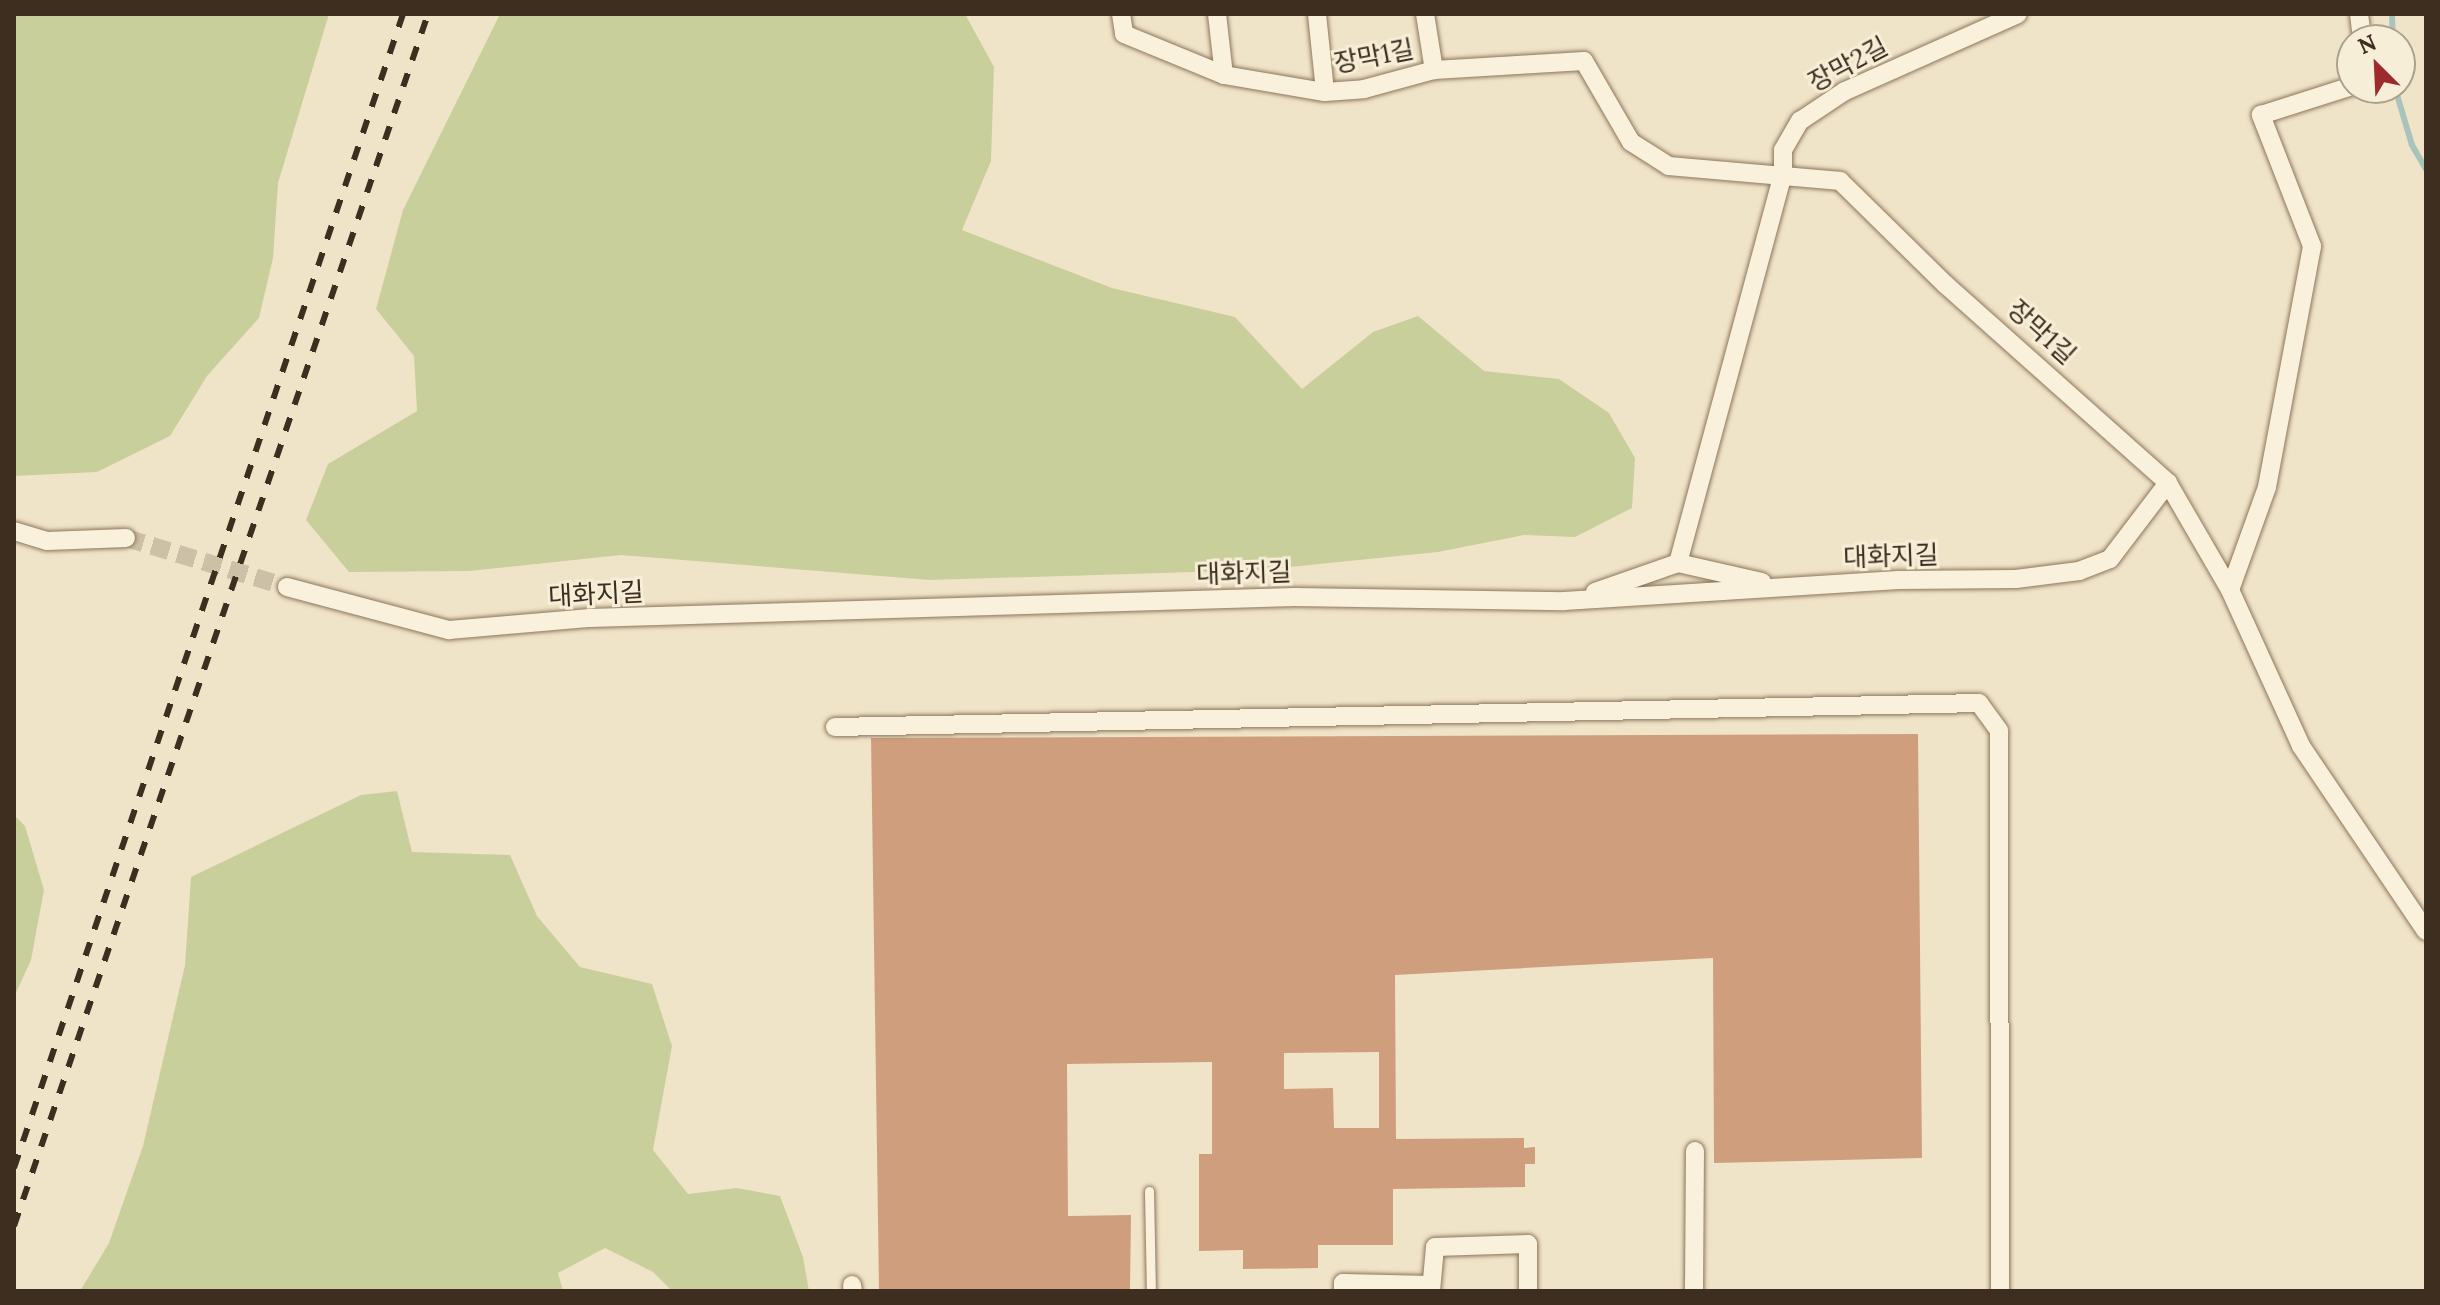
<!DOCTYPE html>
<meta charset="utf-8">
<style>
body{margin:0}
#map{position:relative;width:2440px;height:1305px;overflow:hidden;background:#f0e4c8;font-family:Lora,"Noto Sans KR",serif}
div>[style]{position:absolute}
.green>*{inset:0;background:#c9cf9b}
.stream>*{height:6px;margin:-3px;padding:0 3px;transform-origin:3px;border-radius:3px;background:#a9c4bc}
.building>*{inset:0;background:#cf9f7d}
.street-tunnel>*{height:18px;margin-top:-9px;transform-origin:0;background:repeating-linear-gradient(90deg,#ccc0a6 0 18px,transparent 0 27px)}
.roads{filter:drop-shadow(0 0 2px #8d765c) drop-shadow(0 0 2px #8d765c)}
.lane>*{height:9px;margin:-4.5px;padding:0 4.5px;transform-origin:4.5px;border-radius:4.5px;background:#faf1dc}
.street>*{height:18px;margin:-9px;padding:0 9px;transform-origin:9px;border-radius:9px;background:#faf1dc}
.rail>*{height:6px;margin-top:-3px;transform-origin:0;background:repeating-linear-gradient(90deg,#3d2e20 0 14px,transparent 0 28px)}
span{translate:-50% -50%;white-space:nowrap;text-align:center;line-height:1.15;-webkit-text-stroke:6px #f7eed8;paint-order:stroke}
.street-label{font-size:26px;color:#3d2e20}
.frame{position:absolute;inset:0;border:16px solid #3d2e20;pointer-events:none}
.north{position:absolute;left:2336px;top:24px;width:80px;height:80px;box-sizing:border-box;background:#f7eed8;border:2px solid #ada18e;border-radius:50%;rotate:336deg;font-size:22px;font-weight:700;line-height:32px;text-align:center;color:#3d2e20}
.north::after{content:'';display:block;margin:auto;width:28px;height:36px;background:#9e2a2b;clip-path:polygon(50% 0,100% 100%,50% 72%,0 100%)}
</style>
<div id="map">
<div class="green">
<i style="clip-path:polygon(14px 14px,329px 14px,278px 183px,273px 258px,259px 318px,207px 376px,170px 436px,97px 472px,14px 476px)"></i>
<i style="clip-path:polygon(500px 14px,965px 14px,994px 67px,991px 161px,962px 230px,1112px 288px,1235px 317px,1302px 389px,1373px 332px,1418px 316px,1484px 371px,1559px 379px,1609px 413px,1635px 458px,1632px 508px,1575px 537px,1524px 535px,1438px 552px,1259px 570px,930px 580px,621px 555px,469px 571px,349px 572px,306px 520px,328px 464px,417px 411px,414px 356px,376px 309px,403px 210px)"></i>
<i style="clip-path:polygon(397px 791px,412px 852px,510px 855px,537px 916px,580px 967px,652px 984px,672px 1046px,653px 1150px,688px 1194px,737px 1188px,780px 1196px,803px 1257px,809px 1291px,672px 1291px,653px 1272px,605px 1248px,558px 1273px,563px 1291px,80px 1291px,109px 1243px,143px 1146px,185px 965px,191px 877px,361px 795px)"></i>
<i style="clip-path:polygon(14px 815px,25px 826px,44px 890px,31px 960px,14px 997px)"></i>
</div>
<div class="stream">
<i style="left:2392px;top:14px;width:26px;rotate:88deg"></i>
<i style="left:2395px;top:88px;width:59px;rotate:73.4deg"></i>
<i style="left:2412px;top:145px;width:28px;rotate:60deg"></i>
</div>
<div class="building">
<i style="clip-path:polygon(evenodd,1918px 734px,1922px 1158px,1714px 1163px,1713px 958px,1395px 975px,1396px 1139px,1524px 1138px,1524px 1148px,1535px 1147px,1535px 1164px,1525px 1164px,1525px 1187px,1393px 1189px,1393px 1245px,1318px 1245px,1318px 1268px,1243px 1269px,1243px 1250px,1199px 1251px,1199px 1154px,1212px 1154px,1212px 1062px,1067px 1064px,1068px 1216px,1131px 1215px,1130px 1291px,879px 1291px,871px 738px,1918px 734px,1379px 1052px,1379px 1128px,1334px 1128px,1333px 1088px,1284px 1089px,1284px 1053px,1379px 1052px)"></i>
</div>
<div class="street-tunnel">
<i style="left:126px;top:538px;width:168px;rotate:16.9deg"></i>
</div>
<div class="roads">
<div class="lane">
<i style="left:1149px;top:1191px;width:100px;rotate:88.9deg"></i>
</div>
<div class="street">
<i style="left:1121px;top:14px;width:20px;rotate:81deg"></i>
<i style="left:1124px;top:34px;width:108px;rotate:22.3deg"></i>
<i style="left:1224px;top:75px;width:102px;rotate:9.6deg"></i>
<i style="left:1325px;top:92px;width:39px;rotate:-4deg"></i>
<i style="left:1364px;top:89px;width:73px;rotate:-15.2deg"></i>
<i style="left:1434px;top:70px;width:150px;rotate:-3.4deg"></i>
<i style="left:1584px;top:61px;width:94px;rotate:59.9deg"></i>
<i style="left:1631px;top:142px;width:45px;rotate:32.3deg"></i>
<i style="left:1669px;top:166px;width:172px;rotate:5deg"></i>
<i style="left:1840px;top:181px;width:148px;rotate:44.5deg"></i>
<i style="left:1946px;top:285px;width:297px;rotate:41.7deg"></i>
<i style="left:2168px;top:483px;width:124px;rotate:59.9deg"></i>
<i style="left:2230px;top:590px;width:171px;rotate:65.5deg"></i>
<i style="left:2301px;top:746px;width:223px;rotate:56deg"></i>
<i style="left:1217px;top:14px;width:61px;rotate:83.5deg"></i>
<i style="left:1317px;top:14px;width:78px;rotate:84.1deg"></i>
<i style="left:1425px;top:14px;width:57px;rotate:80.9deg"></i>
<i style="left:2359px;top:14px;width:26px;rotate:83deg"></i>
<i style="left:14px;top:531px;width:34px;rotate:17deg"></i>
<i style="left:47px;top:541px;width:79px;rotate:-2.2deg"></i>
<i style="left:1678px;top:563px;width:404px;rotate:-74.9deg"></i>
<i style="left:1783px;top:173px;width:23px;rotate:-90deg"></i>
<i style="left:1783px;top:150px;width:34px;rotate:-60deg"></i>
<i style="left:1800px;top:121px;width:54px;rotate:-33.7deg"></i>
<i style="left:1845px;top:91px;width:189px;rotate:-24deg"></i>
<i style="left:287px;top:587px;width:168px;rotate:14.9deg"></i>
<i style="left:449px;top:630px;width:142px;rotate:-4.9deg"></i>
<i style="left:590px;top:618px;width:705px;rotate:-1.71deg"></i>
<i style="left:1295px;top:597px;width:269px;rotate:0.9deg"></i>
<i style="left:1564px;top:601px;width:335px;rotate:-3.6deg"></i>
<i style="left:1898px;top:580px;width:118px;rotate:-0.5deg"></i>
<i style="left:2016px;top:579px;width:64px;rotate:-7.2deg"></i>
<i style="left:2079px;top:571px;width:33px;rotate:-21deg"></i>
<i style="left:2110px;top:559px;width:96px;rotate:-52.7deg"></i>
<i style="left:2230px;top:590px;width:109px;rotate:-70.2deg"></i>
<i style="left:2267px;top:487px;width:245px;rotate:-79.4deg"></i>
<i style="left:2312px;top:246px;width:141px;rotate:-111.3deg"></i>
<i style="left:2261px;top:115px;width:96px;rotate:-17.7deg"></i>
<i style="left:1595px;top:592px;width:88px;rotate:-19.3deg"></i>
<i style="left:1678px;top:563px;width:86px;rotate:12.7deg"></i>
<i style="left:835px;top:727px;width:1144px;rotate:-1.2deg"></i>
<i style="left:1979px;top:703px;width:34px;rotate:54deg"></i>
<i style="left:1999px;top:731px;width:560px;rotate:89.9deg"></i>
<i style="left:852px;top:1285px;width:6px;rotate:81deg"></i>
<i style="left:1343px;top:1291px;width:8px;rotate:-90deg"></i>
<i style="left:1343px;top:1283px;width:88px;rotate:1.3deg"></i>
<i style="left:1431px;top:1291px;width:44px;rotate:-84.8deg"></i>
<i style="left:1435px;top:1247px;width:93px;rotate:-1.8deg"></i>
<i style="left:1528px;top:1244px;width:47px;rotate:90deg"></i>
<i style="left:1694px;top:1291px;width:140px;rotate:-89.6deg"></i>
</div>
</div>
<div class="rail">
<i style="left:14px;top:1168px;width:1218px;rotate:-71.37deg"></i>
<i style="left:14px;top:1226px;width:1281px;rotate:-71.14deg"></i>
</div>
<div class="street-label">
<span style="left:1374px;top:56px;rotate:-11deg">장막1길</span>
<span style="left:1848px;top:64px;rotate:-28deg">장막2길</span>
<span style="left:2042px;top:332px;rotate:42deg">장막1길</span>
<span style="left:1891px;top:556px;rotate:-2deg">대화지길</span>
<span style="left:1244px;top:573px;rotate:-2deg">대화지길</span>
<span style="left:596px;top:594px;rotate:-3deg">대화지길</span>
</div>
<div class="frame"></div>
<div class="north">N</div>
</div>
